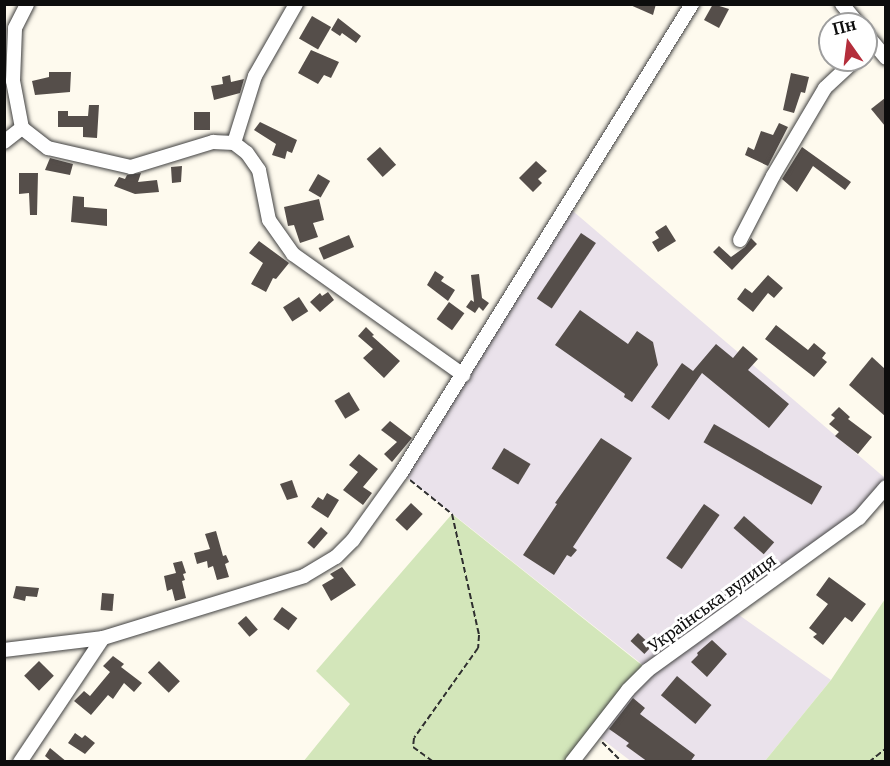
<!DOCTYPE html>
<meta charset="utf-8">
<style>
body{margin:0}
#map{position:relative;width:890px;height:766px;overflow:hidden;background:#fefaee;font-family:Merriweather,serif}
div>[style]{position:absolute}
.industrial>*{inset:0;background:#eae2eb}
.green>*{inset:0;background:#d3e6ba}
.building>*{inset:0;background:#554e4a;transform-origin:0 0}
.path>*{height:2px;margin-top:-1px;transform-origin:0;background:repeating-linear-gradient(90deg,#2f2f2f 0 6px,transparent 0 9px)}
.roads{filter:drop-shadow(0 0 2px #404040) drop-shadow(0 0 2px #404040)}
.minor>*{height:14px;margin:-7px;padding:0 7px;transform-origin:7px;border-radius:7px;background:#fff}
span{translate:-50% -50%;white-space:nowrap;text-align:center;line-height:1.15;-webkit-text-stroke:6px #fff;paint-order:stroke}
.street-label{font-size:16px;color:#0d0d0d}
.frame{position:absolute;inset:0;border:6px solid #0d0d0d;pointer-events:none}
.north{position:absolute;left:818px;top:12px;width:60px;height:60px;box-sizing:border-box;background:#fff;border:2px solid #9e9e9e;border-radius:50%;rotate:346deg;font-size:16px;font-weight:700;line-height:24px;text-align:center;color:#0d0d0d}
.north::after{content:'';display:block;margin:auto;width:21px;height:27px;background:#b42e3b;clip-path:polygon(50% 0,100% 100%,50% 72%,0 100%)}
</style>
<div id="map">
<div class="industrial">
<i style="clip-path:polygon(567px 206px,885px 478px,886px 487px,859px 518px,732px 610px,831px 680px,765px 761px,632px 762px,594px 733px,648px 669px,401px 473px)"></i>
</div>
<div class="green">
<i style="clip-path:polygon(452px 514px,648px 670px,572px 761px,303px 762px,350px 704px,316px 671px)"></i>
<i style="clip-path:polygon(885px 599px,885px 761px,765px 761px,831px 680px)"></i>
</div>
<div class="building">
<i style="clip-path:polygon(628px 4px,656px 4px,653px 15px)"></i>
<i style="clip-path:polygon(713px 4px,729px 9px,719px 28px,704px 20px)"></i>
<i style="left:312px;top:16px;width:22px;height:26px;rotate:30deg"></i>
<i style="clip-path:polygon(338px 18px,361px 36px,356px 43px,342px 33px,340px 36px,331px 30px)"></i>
<i style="clip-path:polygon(311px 50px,339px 62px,331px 78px,324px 75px,318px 84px,298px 73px)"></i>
<i style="clip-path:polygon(49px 72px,71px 72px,70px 92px,35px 95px,32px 81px,49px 77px)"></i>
<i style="clip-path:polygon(791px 73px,809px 77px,805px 93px,801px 92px,794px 113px,783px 110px)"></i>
<i style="clip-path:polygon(230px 75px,231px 82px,244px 79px,240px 93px,214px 100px,211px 86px,223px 84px,222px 77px)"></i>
<i style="clip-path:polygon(885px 98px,885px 126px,871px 109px)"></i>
<i style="clip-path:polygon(89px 105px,99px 105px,97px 138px,83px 137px,83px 127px,58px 127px,58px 111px,68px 111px,68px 116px,88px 116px)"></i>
<i style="left:194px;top:112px;width:16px;height:18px"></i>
<i style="clip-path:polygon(260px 122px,297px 140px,292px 153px,287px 151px,285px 159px,272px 155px,276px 144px,254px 130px)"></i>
<i style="clip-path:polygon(779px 123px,788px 127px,768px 166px,745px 155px,748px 147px,754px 150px,761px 131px,773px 135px)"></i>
<i style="left:380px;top:147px;width:24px;height:18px;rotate:48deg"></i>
<i style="clip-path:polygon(802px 147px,851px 182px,845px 190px,813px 166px,797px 192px,782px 179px)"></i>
<i style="clip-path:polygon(50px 158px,73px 164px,70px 175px,45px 170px)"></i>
<i style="clip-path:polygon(536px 161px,547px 171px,538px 179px,542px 183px,533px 192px,519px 178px)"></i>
<i style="clip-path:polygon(182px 166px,181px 182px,172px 183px,171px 167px)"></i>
<i style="clip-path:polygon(19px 173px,38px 173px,37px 215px,30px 215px,29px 193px,19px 194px)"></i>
<i style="clip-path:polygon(141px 173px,138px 182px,157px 180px,159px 192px,135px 194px,114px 186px,119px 177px,125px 179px,127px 175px)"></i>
<i style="left:318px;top:174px;width:14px;height:19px;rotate:30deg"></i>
<i style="clip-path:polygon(73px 196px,84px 197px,84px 207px,107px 209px,107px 226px,71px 222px)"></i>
<i style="clip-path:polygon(319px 199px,324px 220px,313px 223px,318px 237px,300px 243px,294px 225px,288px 226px,284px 207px)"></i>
<i style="clip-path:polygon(666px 225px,676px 241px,658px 252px,652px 242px,659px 238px,655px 232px)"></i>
<i style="left:581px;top:233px;width:18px;height:79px;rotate:34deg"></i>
<i style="left:349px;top:235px;width:13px;height:33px;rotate:67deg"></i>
<i style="clip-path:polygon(751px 238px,757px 244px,732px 270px,713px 252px,719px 246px,731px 257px,745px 247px)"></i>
<i style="clip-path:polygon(259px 241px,289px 263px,276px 279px,273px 278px,266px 292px,251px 284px,263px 263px,249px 253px)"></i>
<i style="clip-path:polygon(435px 271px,444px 277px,441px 281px,455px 290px,448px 301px,427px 285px)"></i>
<i style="clip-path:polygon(479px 274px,482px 298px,489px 303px,483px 311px,479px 307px,475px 313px,466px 307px,471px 300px,474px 302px,471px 275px)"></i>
<i style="clip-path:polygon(768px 275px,783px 288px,774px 298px,768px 293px,753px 312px,737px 299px,745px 288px,752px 293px)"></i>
<i style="clip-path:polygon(328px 292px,334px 300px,320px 312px,310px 302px,320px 293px,322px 296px)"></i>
<i style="left:299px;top:297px;width:17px;height:19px;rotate:57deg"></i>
<i style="left:449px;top:302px;width:19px;height:21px;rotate:36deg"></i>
<i style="clip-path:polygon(580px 310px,628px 344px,637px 331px,653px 342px,658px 365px,632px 402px,624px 397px,625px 394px,555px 345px)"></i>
<i style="clip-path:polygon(776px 325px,808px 350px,814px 343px,826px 353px,822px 358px,827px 362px,814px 377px,765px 339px)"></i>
<i style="clip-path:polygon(366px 327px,374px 335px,372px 336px,400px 361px,384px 378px,363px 358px,373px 349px,358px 336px)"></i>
<i style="clip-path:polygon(716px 344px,733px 358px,743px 346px,758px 359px,748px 370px,789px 404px,769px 428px,702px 373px,669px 420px,651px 407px,682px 363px,693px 371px)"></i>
<i style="clip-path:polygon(872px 357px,885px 369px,885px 416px,849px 385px)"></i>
<i style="left:349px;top:392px;width:21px;height:17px;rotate:59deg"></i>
<i style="clip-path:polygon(839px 407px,850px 417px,848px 419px,872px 437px,858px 454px,835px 436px,839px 432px,829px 424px,835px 418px,831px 415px)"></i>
<i style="clip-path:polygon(390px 421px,412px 438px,392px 462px,384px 454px,397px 442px,381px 430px)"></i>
<i style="left:714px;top:424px;width:125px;height:21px;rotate:30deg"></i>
<i style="clip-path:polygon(601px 438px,632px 458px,573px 547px,577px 550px,571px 557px,567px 555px,554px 575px,523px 555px,557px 504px,555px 503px)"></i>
<i style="left:504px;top:448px;width:31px;height:24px;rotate:31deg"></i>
<i style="clip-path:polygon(359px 454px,378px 469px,363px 487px,372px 493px,363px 505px,343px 490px,358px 472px,349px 465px)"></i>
<i style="clip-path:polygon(292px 480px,298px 497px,287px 500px,280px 484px)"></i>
<i style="clip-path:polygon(327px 493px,339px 500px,328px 518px,311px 507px,318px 497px,323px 500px)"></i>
<i style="left:411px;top:503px;width:16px;height:23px;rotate:43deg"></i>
<i style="left:704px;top:504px;width:19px;height:66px;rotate:35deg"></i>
<i style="left:744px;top:516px;width:40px;height:16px;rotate:41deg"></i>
<i style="left:321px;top:527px;width:9px;height:21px;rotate:41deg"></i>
<i style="clip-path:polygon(216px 531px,223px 556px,226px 555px,229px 562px,225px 564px,229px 577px,217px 580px,213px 566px,208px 568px,207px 561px,197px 564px,194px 553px,210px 549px,205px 534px)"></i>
<i style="clip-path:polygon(182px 561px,186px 573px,183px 574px,185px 580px,182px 581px,186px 598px,175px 601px,172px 589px,167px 591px,164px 576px,176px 573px,173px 563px)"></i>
<i style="clip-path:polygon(342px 567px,356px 585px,331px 601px,322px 585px,334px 578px,330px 574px)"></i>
<i style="clip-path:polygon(829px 577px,866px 604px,852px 622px,845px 617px,823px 645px,813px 637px,817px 634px,809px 628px,828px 604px,816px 595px)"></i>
<i style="clip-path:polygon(730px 585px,739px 592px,719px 606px,711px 600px)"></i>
<i style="clip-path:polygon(16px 586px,39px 588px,37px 597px,26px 596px,25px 601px,13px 598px)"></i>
<i style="left:102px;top:593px;width:12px;height:17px;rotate:5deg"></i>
<i style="left:282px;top:607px;width:19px;height:15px;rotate:36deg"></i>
<i style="left:246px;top:616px;width:18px;height:11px;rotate:49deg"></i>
<i style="left:638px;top:633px;width:19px;height:11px;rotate:43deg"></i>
<i style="clip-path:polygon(712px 640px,727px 654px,707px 677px,691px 662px,698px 655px,697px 653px)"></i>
<i style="clip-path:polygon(113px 656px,124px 664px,121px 667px,142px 683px,134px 692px,124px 683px,113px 699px,108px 695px,91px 715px,74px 701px,84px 691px,90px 696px,110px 672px,103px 666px)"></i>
<i style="left:39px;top:661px;width:21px;height:21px;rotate:45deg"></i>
<i style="left:159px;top:661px;width:29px;height:16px;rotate:44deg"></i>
<i style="left:677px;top:676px;width:45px;height:25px;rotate:40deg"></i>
<i style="clip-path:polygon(633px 698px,645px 708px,640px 714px,695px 755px,690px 762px,648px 762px,626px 746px,629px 743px,609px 729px)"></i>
<i style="clip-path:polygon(75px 733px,82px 738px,85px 735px,95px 743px,85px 754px,68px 743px)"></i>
<i style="clip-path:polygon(50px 748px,67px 762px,52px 762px,45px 756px)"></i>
</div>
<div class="path">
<i style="left:410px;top:480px;width:54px;rotate:39deg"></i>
<i style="left:452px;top:514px;width:124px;rotate:77.4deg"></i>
<i style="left:479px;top:635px;width:13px;rotate:94deg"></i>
<i style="left:478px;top:648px;width:110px;rotate:125.4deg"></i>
<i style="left:414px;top:738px;width:9px;rotate:96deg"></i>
<i style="left:413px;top:747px;width:26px;rotate:36deg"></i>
<i style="left:602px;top:742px;width:28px;rotate:45deg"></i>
<i style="left:869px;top:762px;width:22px;rotate:-39deg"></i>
</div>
<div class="roads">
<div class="minor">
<i style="left:842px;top:4px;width:26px;rotate:51deg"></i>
<i style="left:866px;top:34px;width:31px;rotate:50deg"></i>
<i style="left:22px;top:128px;width:33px;rotate:38deg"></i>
<i style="left:48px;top:148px;width:85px;rotate:12.9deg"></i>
<i style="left:131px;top:167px;width:86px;rotate:-17deg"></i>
<i style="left:213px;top:142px;width:21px;rotate:3deg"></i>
<i style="left:234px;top:143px;width:16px;rotate:38deg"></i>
<i style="left:247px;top:153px;width:21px;rotate:55deg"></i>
<i style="left:259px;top:170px;width:51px;rotate:78.7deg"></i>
<i style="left:269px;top:220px;width:42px;rotate:54.8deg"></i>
<i style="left:293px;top:254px;width:209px;rotate:35.4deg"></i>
<i style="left:22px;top:128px;width:48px;rotate:-100.8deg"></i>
<i style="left:13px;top:81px;width:53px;rotate:-87.8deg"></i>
<i style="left:15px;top:28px;width:27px;rotate:-63deg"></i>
<i style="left:4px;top:142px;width:23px;rotate:-38deg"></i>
<i style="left:234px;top:143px;width:70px;rotate:-72.6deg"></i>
<i style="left:255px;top:76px;width:83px;rotate:-60.3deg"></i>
<i style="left:740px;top:240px;width:72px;rotate:-62.7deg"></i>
<i style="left:773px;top:176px;width:102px;rotate:-59.4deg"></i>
<i style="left:825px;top:88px;width:41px;rotate:-43deg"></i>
<i style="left:4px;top:650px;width:100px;rotate:-6.9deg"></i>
<i style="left:103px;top:638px;width:210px;rotate:-17.1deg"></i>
<i style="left:304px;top:576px;width:37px;rotate:-31deg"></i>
<i style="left:336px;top:557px;width:24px;rotate:-45deg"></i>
<i style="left:353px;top:540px;width:82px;rotate:-54.4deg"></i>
<i style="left:401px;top:473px;width:552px;rotate:-58.18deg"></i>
<i style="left:20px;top:762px;width:149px;rotate:-56.2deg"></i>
<i style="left:572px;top:762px;width:91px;rotate:-52.1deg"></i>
<i style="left:628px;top:690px;width:28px;rotate:-45deg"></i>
<i style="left:648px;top:670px;width:260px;rotate:-35.8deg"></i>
<i style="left:859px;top:518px;width:41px;rotate:-48.9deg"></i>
</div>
</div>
<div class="street-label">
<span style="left:712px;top:603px;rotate:-36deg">Українська вулиця</span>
</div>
<div class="frame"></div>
<div class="north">Пн</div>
</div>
